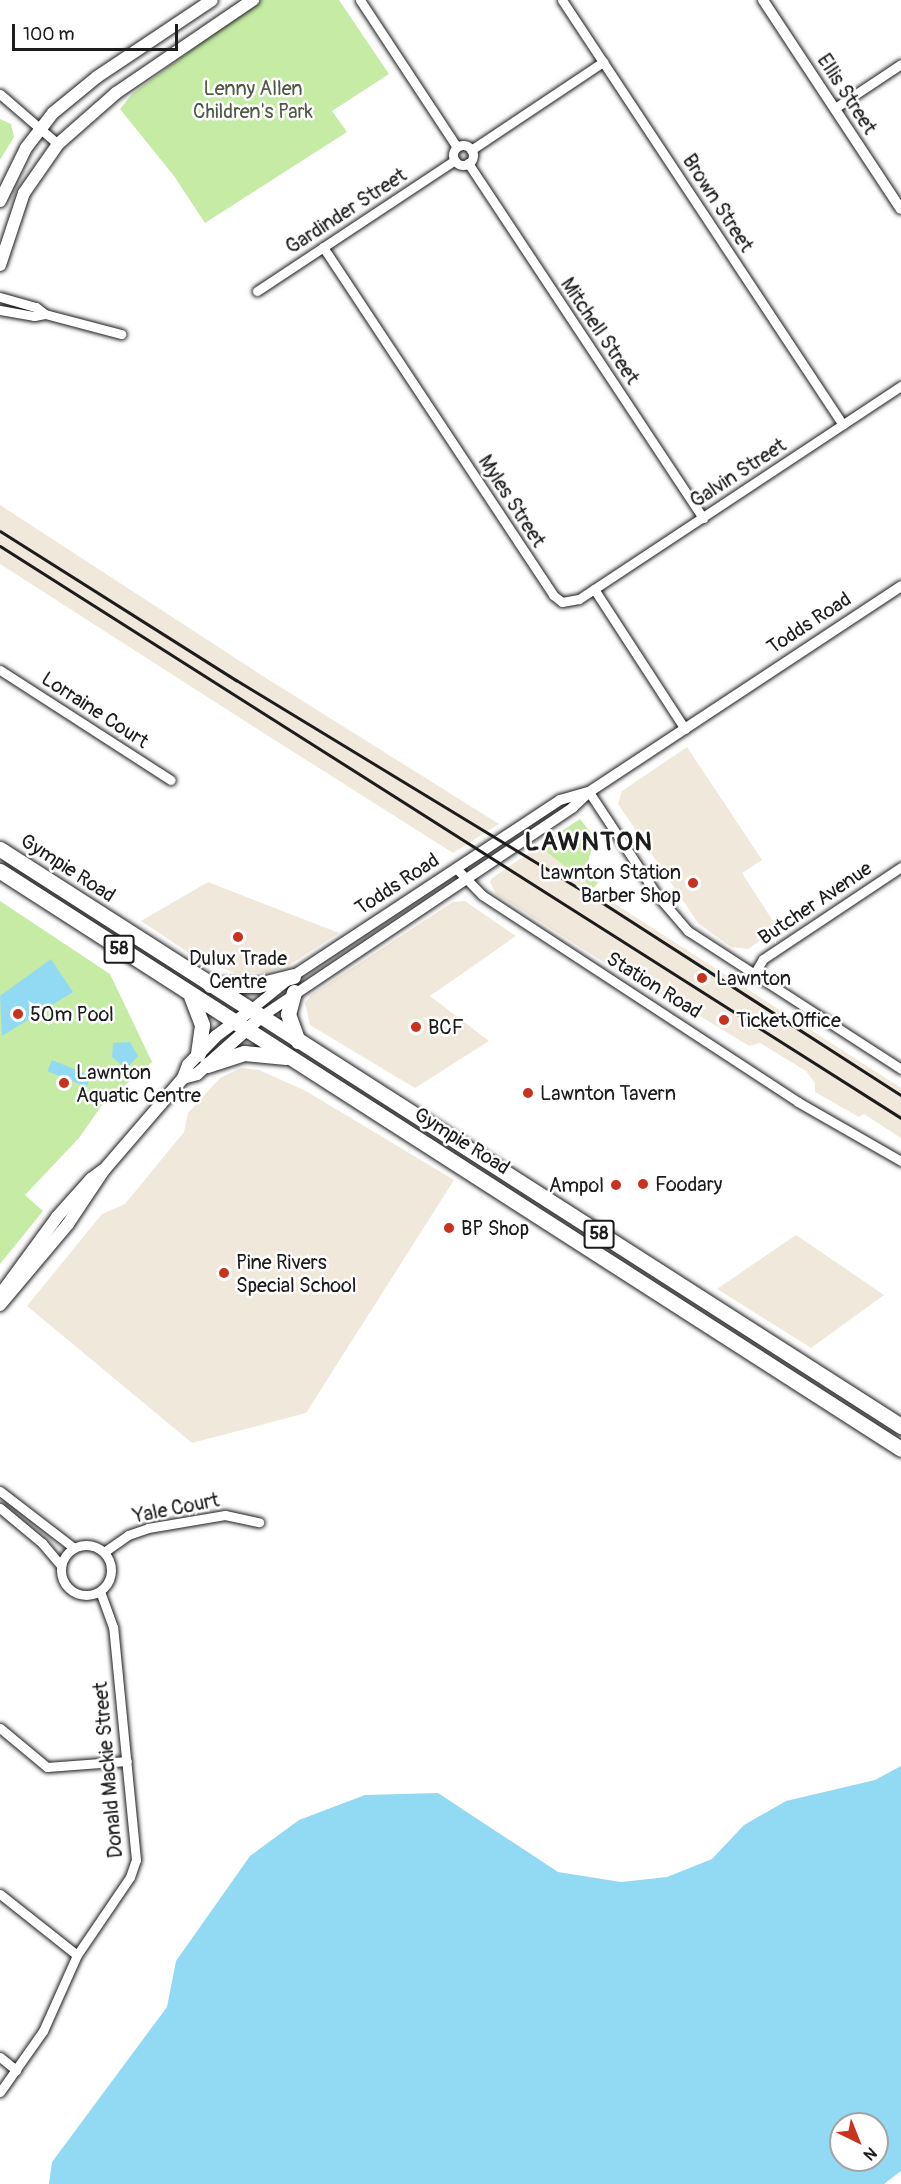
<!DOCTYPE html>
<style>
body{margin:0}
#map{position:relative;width:901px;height:2184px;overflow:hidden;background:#fff;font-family:Pangolin,sans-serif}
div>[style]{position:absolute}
.built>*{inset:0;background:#f0e8da}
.green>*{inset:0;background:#c5eba5}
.water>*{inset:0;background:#92daf3;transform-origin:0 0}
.roads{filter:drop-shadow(0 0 2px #1c1c1c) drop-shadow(0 0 2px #1c1c1c)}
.minor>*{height:9px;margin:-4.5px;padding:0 4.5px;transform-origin:4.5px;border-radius:4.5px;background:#fff}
.minor>.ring{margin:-4.5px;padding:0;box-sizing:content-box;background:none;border:9px solid #fff;border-radius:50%}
.tertiary>*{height:10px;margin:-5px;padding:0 5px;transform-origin:5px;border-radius:5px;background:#fff}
.secondary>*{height:12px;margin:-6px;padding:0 6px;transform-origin:6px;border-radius:6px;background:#fff}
.trunk>*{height:15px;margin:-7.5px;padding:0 7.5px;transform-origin:7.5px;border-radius:7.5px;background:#fff}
.rail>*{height:3px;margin:-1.5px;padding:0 1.5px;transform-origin:1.5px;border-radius:1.5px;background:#1c1c1c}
.dots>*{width:16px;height:16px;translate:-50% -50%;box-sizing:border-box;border:3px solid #fff;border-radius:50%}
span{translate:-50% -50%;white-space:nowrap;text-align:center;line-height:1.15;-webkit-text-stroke:5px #fff;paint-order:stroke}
.shield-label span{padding:2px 4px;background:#fff;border:2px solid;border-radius:4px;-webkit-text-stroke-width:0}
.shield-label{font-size:18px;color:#1c1c1c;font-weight:700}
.park-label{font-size:20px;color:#4f5a45}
.street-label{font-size:20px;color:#1c1c1c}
.poi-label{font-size:20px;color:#1c1c1c}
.right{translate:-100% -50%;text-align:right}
.left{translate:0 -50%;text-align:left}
.district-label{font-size:26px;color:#1c1c1c;font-weight:700;letter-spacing:1.5px}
.north{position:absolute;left:829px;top:2112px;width:60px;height:60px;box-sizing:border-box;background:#fff;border:2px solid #a4a4a4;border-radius:50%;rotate:137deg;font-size:16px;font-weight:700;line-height:24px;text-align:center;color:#1c1c1c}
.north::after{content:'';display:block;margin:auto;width:21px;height:27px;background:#c8321e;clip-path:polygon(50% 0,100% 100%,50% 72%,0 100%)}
.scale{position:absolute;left:12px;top:24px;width:166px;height:27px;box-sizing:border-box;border:3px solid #1c1c1c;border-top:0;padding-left:8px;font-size:18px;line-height:21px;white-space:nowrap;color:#1c1c1c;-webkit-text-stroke:4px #fff;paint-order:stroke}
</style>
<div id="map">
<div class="built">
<i style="clip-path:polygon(0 505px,266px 678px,499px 824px,453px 853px,262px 732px,0 564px)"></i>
<i style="clip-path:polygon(687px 747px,762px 860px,742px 873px,778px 929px,748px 949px,731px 947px,698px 923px,618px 804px,622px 791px)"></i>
<i style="clip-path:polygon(539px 846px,583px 876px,595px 891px,901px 1088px,901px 1138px,864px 1114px,859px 1117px,815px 1092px,815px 1083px,806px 1071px,760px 1043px,749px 1046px,664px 994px,654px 994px,496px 894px,490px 882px,492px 878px)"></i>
<i style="clip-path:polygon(208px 882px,334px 931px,339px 933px,286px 967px,267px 972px,235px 973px,194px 956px,141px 921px)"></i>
<i style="clip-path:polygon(465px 901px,516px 936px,430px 996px,489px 1041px,415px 1088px,310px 1025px,305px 1003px,311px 995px,453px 902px)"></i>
<i style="clip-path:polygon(241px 1068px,259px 1070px,306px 1091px,454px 1180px,306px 1413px,192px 1443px,27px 1306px,102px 1214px,125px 1204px,184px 1132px,188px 1113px,220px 1078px)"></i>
<i style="clip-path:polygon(796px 1235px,884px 1295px,811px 1348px,717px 1289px)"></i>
</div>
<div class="green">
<i style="clip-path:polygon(259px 0,339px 0,389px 74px,332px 111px,347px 132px,205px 223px,174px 176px,120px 109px,132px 94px)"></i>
<i style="clip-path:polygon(0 119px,11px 124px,14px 137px,0 160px)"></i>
<i style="clip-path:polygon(580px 819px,595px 838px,587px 865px,599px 882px,593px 888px,539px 846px)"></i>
<i style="clip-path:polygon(0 901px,110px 974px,152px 1062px,102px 1105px,79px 1138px,25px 1195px,43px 1211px,0 1264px)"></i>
</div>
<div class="water">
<i style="clip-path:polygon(51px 959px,73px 992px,2px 1036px,0 996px)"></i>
<i style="clip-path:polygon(130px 1042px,138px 1056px,126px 1069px,112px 1057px,113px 1043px)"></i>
<i style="left:52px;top:1060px;width:42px;height:12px;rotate:22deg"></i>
<i style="clip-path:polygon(evenodd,901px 1766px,901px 2171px,884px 2184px,49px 2184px,52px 2162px,167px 2007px,176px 1961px,250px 1856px,299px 1820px,365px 1795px,438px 1793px,558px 1872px,621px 1882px,667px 1877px,712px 1859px,744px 1825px,786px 1801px,875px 1780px,901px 1766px,841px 2124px,877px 2124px,877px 2160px,841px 2160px,841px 2124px)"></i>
</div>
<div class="roads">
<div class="minor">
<i style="left:360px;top:0;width:176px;rotate:56.6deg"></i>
<i style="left:562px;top:0;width:509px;rotate:56.53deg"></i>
<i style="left:0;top:94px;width:77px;rotate:40.8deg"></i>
<i style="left:835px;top:108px;width:79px;rotate:-33.7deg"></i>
<i class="ring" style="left:453px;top:145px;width:11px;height:11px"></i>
<i style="left:471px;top:150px;width:159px;rotate:-33.7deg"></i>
<i style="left:468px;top:163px;width:426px;rotate:56.5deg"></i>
<i style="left:323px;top:247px;width:417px;rotate:56.5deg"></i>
<i style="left:553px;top:595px;width:11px;rotate:38deg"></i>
<i style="left:562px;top:602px;width:17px;rotate:-10deg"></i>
<i style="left:579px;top:599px;width:386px;rotate:-33.5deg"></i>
<i style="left:257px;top:291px;width:237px;rotate:-33.5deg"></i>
<i style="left:0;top:297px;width:37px;rotate:16deg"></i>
<i style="left:36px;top:307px;width:11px;rotate:38deg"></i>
<i style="left:0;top:310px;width:35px;rotate:10deg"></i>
<i style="left:34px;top:316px;width:11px;rotate:-10deg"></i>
<i style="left:45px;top:314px;width:79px;rotate:14.7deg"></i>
<i style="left:594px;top:589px;width:167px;rotate:57deg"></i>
<i style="left:0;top:670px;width:203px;rotate:32.8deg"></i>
<i style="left:589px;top:792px;width:123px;rotate:56.6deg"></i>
<i style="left:657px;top:895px;width:48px;rotate:49.3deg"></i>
<i style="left:688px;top:931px;width:254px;rotate:32.9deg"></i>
<i style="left:456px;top:868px;width:37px;rotate:46deg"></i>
<i style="left:482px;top:895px;width:378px;rotate:33.2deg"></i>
<i style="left:798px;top:1102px;width:119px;rotate:29.8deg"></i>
<i style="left:754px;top:974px;width:17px;rotate:-59deg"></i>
<i style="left:763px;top:959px;width:166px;rotate:-33.7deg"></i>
<i style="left:0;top:1491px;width:93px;rotate:37.6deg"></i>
<i style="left:0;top:1508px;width:55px;rotate:39.8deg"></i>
<i style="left:42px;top:1543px;width:30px;rotate:50deg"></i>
<i class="ring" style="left:61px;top:1545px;width:41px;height:41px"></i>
<i style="left:104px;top:1552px;width:29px;rotate:-35deg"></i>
<i style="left:128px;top:1535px;width:21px;rotate:-19deg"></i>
<i style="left:148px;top:1528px;width:78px;rotate:-9.6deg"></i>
<i style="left:225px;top:1515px;width:35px;rotate:12deg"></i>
<i style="left:0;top:1728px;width:61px;rotate:39.7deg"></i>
<i style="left:47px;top:1767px;width:80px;rotate:-4.3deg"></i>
<i style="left:0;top:1894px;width:98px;rotate:38.4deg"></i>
<i style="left:0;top:2057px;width:21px;rotate:39deg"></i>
<i style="left:0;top:2092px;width:75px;rotate:-54.8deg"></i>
<i style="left:43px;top:2031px;width:83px;rotate:-65.9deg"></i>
<i style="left:77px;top:1955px;width:94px;rotate:-55.8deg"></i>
<i style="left:130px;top:1877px;width:18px;rotate:-71deg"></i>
<i style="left:136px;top:1860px;width:234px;rotate:-95.6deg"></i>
<i style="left:113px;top:1627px;width:38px;rotate:-110deg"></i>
</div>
<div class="tertiary">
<i style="left:763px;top:0;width:250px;rotate:56.6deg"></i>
<i style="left:251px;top:1010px;width:54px;rotate:-39deg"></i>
<i style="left:293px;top:976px;width:320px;rotate:-33.4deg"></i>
<i style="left:560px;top:800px;width:29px;rotate:-16deg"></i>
<i style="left:261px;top:1017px;width:376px;rotate:-33.9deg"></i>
<i style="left:573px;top:807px;width:22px;rotate:-43deg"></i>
<i style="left:589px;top:792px;width:374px;rotate:-33.4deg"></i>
</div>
<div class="secondary">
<i style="left:0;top:201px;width:59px;rotate:-63.9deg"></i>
<i style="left:26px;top:148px;width:44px;rotate:-52.4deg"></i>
<i style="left:53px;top:113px;width:57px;rotate:-39.3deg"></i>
<i style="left:97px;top:77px;width:138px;rotate:-33.8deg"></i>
<i style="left:0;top:265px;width:76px;rotate:-71.6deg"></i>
<i style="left:24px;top:193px;width:60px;rotate:-55.2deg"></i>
<i style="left:58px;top:144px;width:77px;rotate:-41.3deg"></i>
<i style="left:116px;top:93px;width:166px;rotate:-34.2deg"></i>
<i style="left:183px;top:1078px;width:15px;rotate:-16deg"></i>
<i style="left:197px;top:1074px;width:86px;rotate:-41.7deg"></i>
<i style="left:0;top:1295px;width:97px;rotate:-53.8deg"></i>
<i style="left:57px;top:1217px;width:51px;rotate:-48.2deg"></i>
<i style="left:91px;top:1179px;width:15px;rotate:-37deg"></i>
<i style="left:0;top:1305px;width:106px;rotate:-50deg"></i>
<i style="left:68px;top:1224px;width:65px;rotate:-56.3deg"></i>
<i style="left:104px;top:1170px;width:121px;rotate:-49.3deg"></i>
<i style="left:183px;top:1078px;width:14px;rotate:-69deg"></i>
<i style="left:188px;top:1065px;width:40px;rotate:-46deg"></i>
<i style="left:216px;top:1036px;width:44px;rotate:-36.6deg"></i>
</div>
<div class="trunk">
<i style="left:0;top:849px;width:1070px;rotate:32.64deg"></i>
<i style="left:0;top:871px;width:1070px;rotate:32.68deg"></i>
<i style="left:210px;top:985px;width:48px"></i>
<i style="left:258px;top:985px;width:36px;rotate:-14deg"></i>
<i style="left:294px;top:992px;width:23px;rotate:105deg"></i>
<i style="left:288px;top:1014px;width:29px;rotate:70deg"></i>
<i style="left:191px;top:996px;width:31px;rotate:69deg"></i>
<i style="left:202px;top:1025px;width:29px;rotate:98deg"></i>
<i style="left:207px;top:1065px;width:39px;rotate:-18deg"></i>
<i style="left:244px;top:1053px;width:42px;rotate:5.4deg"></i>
</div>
</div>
<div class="rail">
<i style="left:0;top:531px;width:279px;rotate:32.3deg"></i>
<i style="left:236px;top:680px;width:424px;rotate:31.3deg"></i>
<i style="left:598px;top:900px;width:360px;rotate:32.8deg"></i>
<i style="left:0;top:546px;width:1067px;rotate:32.41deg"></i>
</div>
<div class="dots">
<i style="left:693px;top:883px;background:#c8321e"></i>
<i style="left:238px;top:937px;background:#c8321e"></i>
<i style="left:702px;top:978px;background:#c8321e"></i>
<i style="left:18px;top:1014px;background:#c8321e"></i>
<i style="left:724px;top:1020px;background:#c8321e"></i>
<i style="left:416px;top:1027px;background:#c8321e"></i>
<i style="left:64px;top:1083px;background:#c8321e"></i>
<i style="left:528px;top:1093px;background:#c8321e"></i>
<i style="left:643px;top:1184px;background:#c8321e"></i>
<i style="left:616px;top:1185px;background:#c8321e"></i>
<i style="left:449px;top:1228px;background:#c8321e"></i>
<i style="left:224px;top:1273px;background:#c8321e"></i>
</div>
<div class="shield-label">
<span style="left:119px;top:949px">58</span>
<span style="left:599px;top:1234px">58</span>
</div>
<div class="park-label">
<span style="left:253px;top:100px">Lenny Allen<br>Children's Park</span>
</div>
<div class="street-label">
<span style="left:847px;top:94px;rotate:57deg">Ellis Street</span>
<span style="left:718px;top:203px;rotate:57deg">Brown Street</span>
<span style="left:346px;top:211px;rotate:-33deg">Gardinder Street</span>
<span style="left:600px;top:331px;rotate:56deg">Mitchell Street</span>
<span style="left:738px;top:473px;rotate:-33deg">Galvin Street</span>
<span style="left:512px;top:501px;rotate:57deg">Myles Street</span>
<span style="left:809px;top:623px;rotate:-33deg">Todds Road</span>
<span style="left:95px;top:710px;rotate:33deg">Lorraine Court</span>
<span style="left:68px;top:868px;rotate:33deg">Gympie Road</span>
<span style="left:397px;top:884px;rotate:-33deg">Todds Road</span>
<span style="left:815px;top:903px;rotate:-34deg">Butcher Avenue</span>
<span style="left:654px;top:985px;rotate:32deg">Station Road</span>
<span style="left:462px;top:1141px;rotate:32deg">Gympie Road</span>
<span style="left:176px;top:1508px;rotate:-11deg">Yale Court</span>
<span style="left:108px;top:1770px;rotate:-95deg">Donald Mackie Street</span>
</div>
<div class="poi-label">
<span class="right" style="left:681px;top:884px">Lawnton Station<br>Barber Shop</span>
<span style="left:238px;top:970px">Dulux Trade<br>Centre</span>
<span class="left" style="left:716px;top:978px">Lawnton</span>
<span class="left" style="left:30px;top:1014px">50m Pool</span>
<span class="left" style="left:736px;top:1020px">Ticket Office</span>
<span class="left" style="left:428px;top:1027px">BCF</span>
<span class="left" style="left:76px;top:1084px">Lawnton<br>Aquatic Centre</span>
<span class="left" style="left:540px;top:1093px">Lawnton Tavern</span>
<span class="left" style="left:655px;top:1184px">Foodary</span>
<span class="right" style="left:604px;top:1185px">Ampol</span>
<span class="left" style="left:461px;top:1228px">BP Shop</span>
<span class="left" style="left:236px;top:1274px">Pine Rivers<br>Special School</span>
</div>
<div class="district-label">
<span style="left:589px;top:843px">LAWNTON</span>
</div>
<div class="north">N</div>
<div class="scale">100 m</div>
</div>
